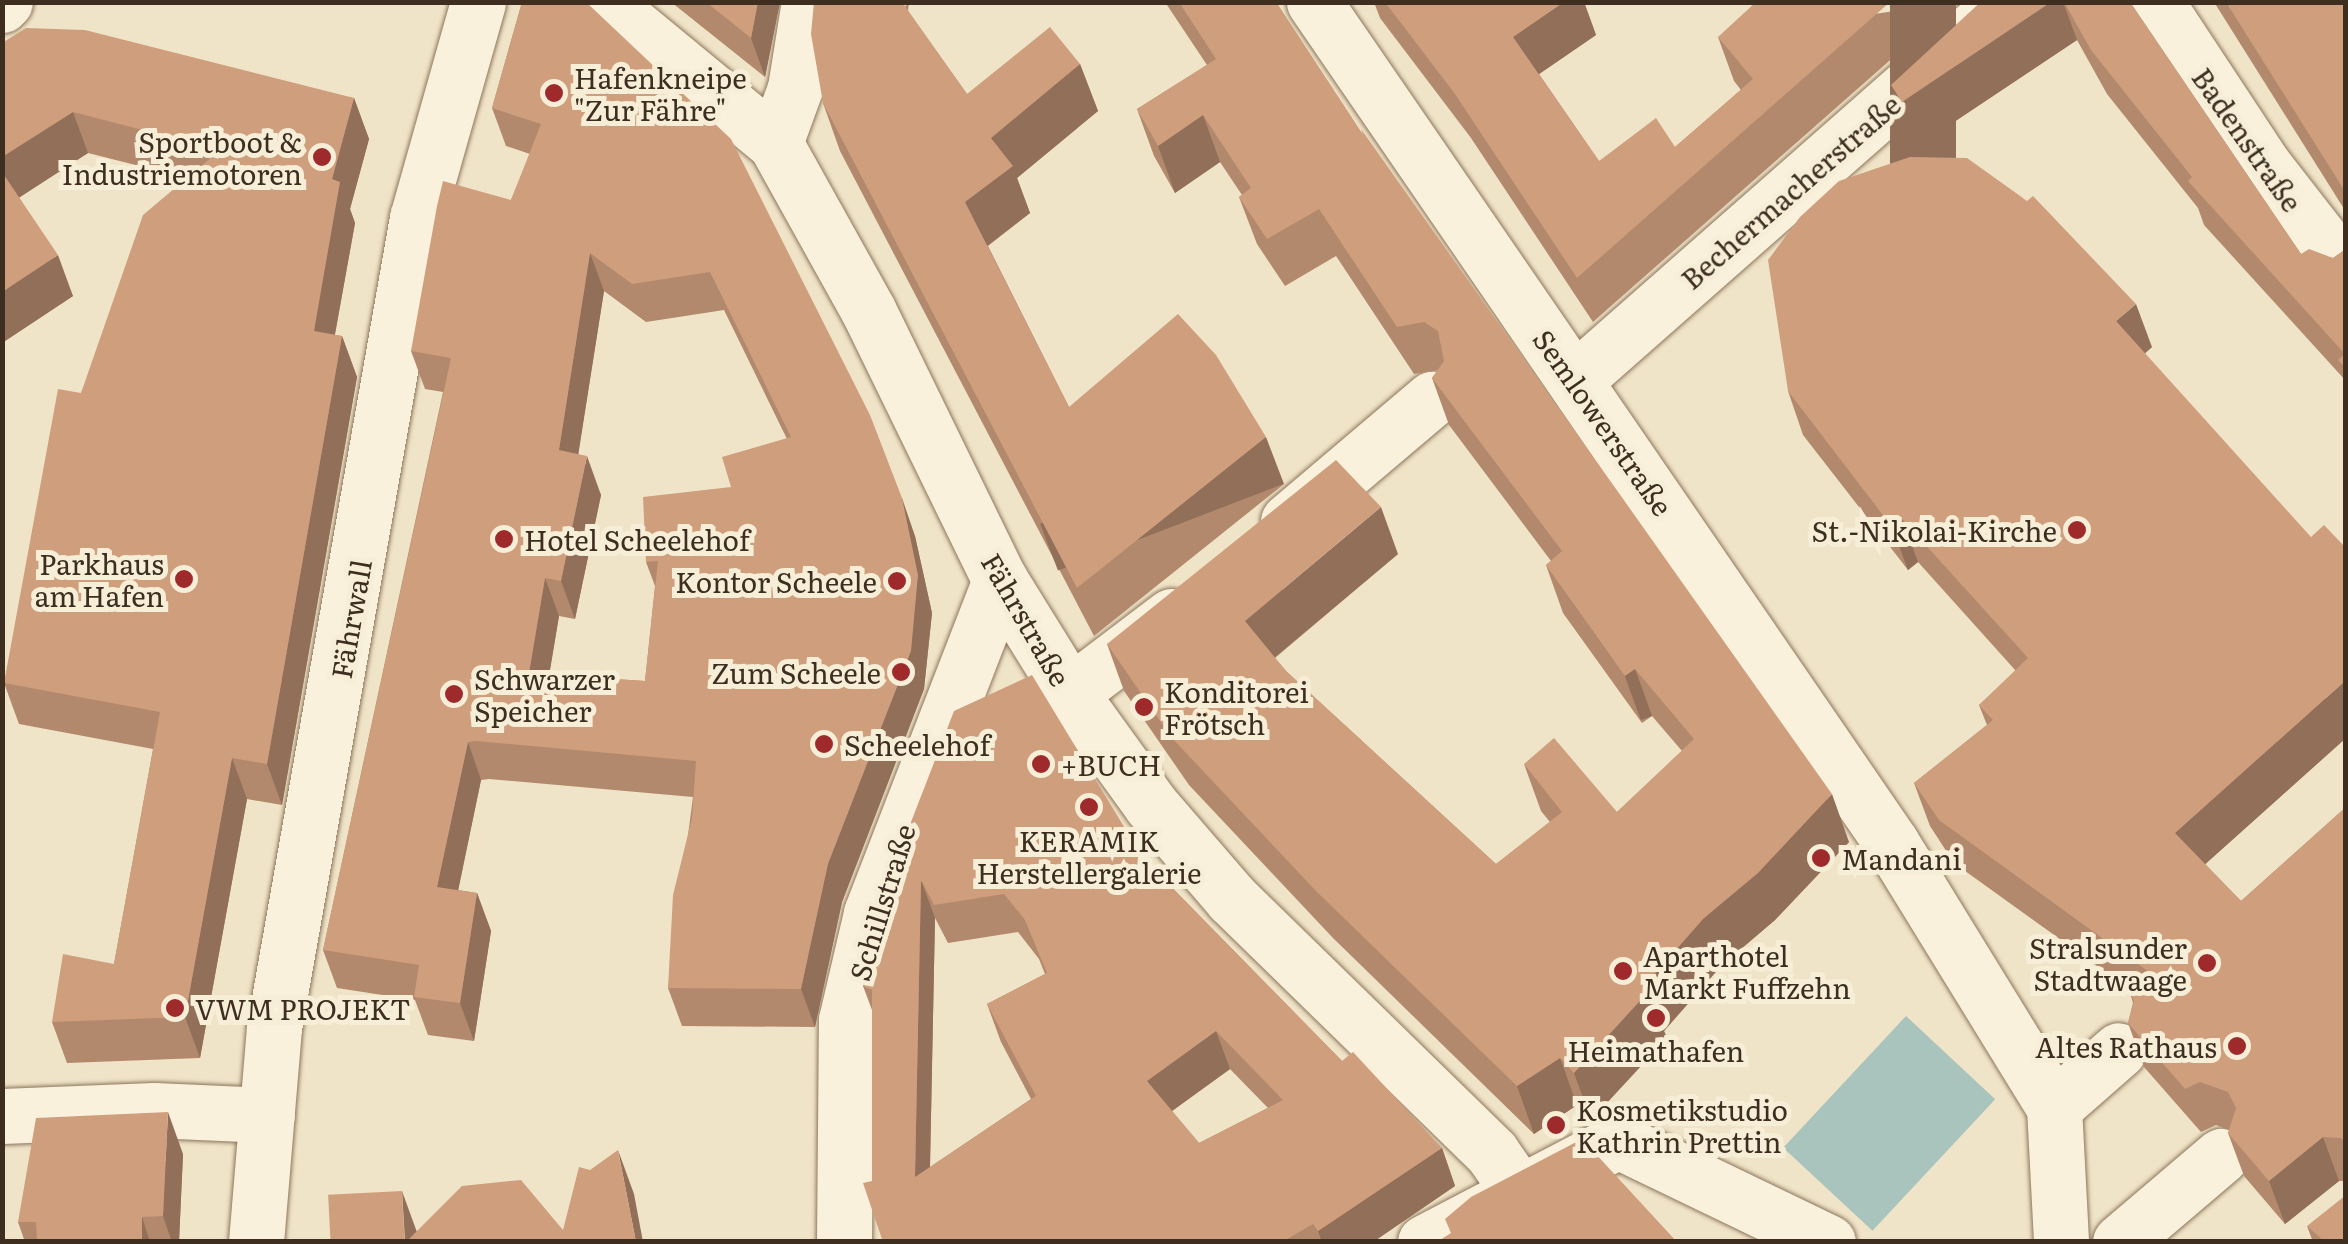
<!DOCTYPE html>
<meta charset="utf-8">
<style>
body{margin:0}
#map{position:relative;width:2348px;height:1244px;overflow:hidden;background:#f0e4c8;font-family:Literata,serif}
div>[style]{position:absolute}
.water>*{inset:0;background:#a9c4bc;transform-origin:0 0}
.roads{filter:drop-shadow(0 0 2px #8d765c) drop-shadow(0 0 2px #8d765c)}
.minor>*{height:55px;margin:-27.5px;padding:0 27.5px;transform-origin:27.5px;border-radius:27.5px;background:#faf1dc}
.wall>*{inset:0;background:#b2896c}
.shaded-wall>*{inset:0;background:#916f58;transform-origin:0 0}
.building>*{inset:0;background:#cf9f7d;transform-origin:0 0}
.dots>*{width:28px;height:28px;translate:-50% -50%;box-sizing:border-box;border:5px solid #f7eed8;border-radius:50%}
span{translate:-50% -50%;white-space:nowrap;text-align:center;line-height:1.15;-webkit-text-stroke:10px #f7eed8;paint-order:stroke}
.poi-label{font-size:28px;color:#3d2e20}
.left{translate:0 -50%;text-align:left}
.right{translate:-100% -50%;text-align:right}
.street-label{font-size:28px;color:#3d2e20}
.frame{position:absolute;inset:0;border:5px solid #3d2e20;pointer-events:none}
</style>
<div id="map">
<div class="water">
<i style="left:1906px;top:1016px;width:122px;height:180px;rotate:43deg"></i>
</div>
<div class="roads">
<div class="minor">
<i style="left:604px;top:2px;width:222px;rotate:39.5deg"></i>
<i style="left:775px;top:143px;width:193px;rotate:60.9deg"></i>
<i style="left:869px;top:312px;width:298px;rotate:64deg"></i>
<i style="left:1000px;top:580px;width:133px;rotate:58.2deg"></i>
<i style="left:1070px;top:693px;width:138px;rotate:54.1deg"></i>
<i style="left:1151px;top:805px;width:124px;rotate:49.2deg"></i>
<i style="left:1232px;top:899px;width:363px;rotate:44.3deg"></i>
<i style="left:1492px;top:1153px;width:49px;rotate:55deg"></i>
<i style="left:1314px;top:2px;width:1021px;rotate:55.53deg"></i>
<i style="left:1892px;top:844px;width:309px;rotate:58.4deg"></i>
<i style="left:2054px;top:1107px;width:135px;rotate:87deg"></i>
<i style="left:2156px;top:2px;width:193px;rotate:56.6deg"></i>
<i style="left:2262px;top:163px;width:137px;rotate:52.1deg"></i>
<i style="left:2px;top:5px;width:4px;rotate:-45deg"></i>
<i style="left:775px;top:143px;width:59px;rotate:-70deg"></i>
<i style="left:795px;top:88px;width:87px;rotate:-80.8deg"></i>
<i style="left:1576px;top:379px;width:570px;rotate:-41.37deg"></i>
<i style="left:1288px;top:521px;width:189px;rotate:-40.3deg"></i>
<i style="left:1070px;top:693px;width:127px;rotate:-37.3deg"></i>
<i style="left:2054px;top:1107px;width:86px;rotate:-41.2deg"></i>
<i style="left:2px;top:1116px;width:152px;rotate:-2.3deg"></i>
<i style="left:154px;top:1110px;width:113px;rotate:2.5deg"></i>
<i style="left:256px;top:1242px;width:215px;rotate:-85.2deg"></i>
<i style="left:274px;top:1028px;width:823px;rotate:-79.99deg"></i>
<i style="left:417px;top:218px;width:224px;rotate:-74.2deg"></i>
<i style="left:844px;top:1242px;width:222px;rotate:-89.5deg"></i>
<i style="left:846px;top:1020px;width:110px;rotate:-76.8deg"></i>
<i style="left:871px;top:913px;width:357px;rotate:-68.8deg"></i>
<i style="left:1425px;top:1242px;width:218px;rotate:-27.6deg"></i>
<i style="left:1618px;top:1141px;width:233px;rotate:25.7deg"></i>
<i style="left:2120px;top:1242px;width:133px;rotate:-40.4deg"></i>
</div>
</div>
<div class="wall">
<i style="clip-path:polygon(evenodd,522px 2px,915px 536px,932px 613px,924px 689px,842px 902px,815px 1027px,682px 1026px,668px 988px,693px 797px,489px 779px,481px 780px,458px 890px,477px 893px,491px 931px,474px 1041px,428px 1035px,415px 1000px,337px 988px,323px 950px,443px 392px,425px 389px,411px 351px,511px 200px,530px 154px,506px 146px,492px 108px,522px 2px,604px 291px,646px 322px,724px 310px,787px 439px,646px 562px,655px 586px,645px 681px,549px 675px,559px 616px,575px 619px,601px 495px,578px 454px,604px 291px)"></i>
<i style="clip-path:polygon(671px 2px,780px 2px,765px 77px)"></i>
<i style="clip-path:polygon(909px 2px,908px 11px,967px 94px,1080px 64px,1098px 111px,1017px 178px,1030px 213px,988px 246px,1069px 407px,1284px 484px,1094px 636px,840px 151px,823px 103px)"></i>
<i style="clip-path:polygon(1165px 2px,1276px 2px,1363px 135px,1849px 842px,1775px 920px,1721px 966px,1664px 1031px,1667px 1038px,1591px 1120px,1577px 1105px,1534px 1134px,1333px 938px,1189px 785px,1124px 691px,1107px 644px,1398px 554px,1275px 658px,1286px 671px,1496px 864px,1550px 822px,1541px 811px,1524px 764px,1617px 812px,1682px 751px,1652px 716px,1642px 723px,1563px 613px,1546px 565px,1551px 561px,1449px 425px,1432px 378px,1438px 370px,1414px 374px,1336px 256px,1285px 286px,1257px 244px,1239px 197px,1242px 195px,1220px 162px,1175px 193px,1154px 156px,1137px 109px,1207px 65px)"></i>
<i style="clip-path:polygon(1374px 2px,1584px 2px,1596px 35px,1539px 74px,1599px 161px,1675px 147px,1741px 90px,1734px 81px,1718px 37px,1956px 2px,1593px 322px,1471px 138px,1380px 18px)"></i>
<i style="clip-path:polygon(1981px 2px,2130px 2px,2301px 254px,2333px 258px,2346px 249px,2346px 381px,2204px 225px,2198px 208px,2107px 94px,2077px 40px,1918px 146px,1907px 129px,1891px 85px)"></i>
<i style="clip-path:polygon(2214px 2px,2346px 2px,2346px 212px)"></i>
<i style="clip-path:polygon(2px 43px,354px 98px,369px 139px,350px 209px,355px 223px,335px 335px,342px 336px,357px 377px,282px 805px,247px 799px,200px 1058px,67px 1063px,52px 1022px,114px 964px,153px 749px,19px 724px,4px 683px,81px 393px,187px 178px,88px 153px,19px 197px,73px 296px,2px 343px)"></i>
<i style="clip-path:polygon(2152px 347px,2145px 353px,2346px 738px,2205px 864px,2241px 901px,2346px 807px,2346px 1181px,2339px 1181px,2285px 1224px,2244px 1176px,2228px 1133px,2229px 1130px,2216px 1125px,2201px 1132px,2144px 1067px,2128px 1023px,2133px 1003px,2129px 989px,1954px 863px,1930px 826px,1914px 783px,1987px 725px,1979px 705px,2016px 671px,1918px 562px,1908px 570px,1803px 435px,1788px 391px)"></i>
<i style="clip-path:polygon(evenodd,1143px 858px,1342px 1061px,1442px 1148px,1455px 1186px,1373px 1242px,883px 1242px,872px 1181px,872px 1010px,863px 986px,887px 884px,1143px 858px,935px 918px,948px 943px,1018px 932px,1039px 959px,1045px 974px,987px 1004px,1001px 1042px,1031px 1099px,930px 1167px,935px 918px,1143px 858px,1230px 1069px,1268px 1108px,1199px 1143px,1172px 1111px,1230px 1069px)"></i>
<i style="clip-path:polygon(183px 1154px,179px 1242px,25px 1242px,18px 1222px)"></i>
<i style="clip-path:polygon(2307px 1226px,2346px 1242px,2313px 1242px)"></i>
</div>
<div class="shaded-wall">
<i style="clip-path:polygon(758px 2px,780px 2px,765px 77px,751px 38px)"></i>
<i style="clip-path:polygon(1564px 2px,1584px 2px,1596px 35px,1529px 81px,1513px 37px)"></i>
<i style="left:1890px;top:2px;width:66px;height:417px"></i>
<i style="clip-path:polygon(2051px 2px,2063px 2px,2077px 40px,1918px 146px,1902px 102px)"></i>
<i style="clip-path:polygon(1080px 64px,1098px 111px,1017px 178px,1030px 213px,983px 249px,965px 202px,991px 138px)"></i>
<i style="clip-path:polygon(354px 98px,369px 139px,350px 209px,355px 223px,328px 372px,314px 331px,332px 179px)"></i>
<i style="clip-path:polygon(73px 112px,88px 153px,11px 203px,2px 181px,2px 157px)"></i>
<i style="clip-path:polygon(1203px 115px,1220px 162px,1175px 193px,1158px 146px)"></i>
<i style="clip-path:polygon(590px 253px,604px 291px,573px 488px,559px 450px)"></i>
<i style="clip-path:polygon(58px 255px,73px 296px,2px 343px,2px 292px)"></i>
<i style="clip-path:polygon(2136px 304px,2152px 347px,2132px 365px,2116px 321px)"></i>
<i style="clip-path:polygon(342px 336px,357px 377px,282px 805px,267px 764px)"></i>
<i style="left:1266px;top:437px;width:50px;height:242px;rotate:69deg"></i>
<i style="clip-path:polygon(587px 456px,601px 495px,575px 619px,561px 581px)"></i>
<i style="clip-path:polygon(902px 498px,915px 536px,932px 613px,924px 689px,842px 902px,815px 1027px,801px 989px)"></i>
<i style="clip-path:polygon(1381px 507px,1398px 554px,1262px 668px,1245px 621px)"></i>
<i style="clip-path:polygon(1902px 519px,1918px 562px,1908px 570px,1892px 527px)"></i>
<i style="clip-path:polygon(545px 578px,559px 616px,543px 712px,529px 673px)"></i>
<i style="left:1635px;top:669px;width:50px;height:12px;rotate:70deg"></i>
<i style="clip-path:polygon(2346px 680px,2346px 738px,2191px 877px,2175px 833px)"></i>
<i style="clip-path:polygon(468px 742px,481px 780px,451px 925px,437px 887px)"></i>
<i style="clip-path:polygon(232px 758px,247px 799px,200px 1058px,185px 1017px)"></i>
<i style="clip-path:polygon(1832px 794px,1849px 842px,1775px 920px,1721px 966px,1664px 1031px,1667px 1038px,1591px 1120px,1574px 1073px,1644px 986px,1703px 919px)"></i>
<i style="clip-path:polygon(921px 880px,935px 918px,929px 1215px,915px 1177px)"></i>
<i style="clip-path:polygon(477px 893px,491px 931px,474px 1041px,460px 1003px)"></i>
<i style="clip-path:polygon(1216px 1031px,1230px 1069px,1161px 1119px,1147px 1081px)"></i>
<i style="clip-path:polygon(1560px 1058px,1577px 1105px,1534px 1134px,1517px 1086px)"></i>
<i style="clip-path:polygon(168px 1112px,183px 1154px,179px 1242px,172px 1242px,163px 1216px)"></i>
<i style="clip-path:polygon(2323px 1137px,2339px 1181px,2285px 1224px,2269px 1181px)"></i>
<i style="clip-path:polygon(1442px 1148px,1455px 1186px,1373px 1242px,1322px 1242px,1318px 1231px)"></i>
<i style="clip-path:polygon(618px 1150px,634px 1194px,643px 1242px,636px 1242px)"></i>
<i style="clip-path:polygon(402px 1191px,418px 1235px,405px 1242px)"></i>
<i style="clip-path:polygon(142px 1217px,150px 1242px,142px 1242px)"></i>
</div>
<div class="building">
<i style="clip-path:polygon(evenodd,522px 2px,586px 2px,731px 139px,870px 415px,902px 498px,918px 575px,911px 651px,828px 864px,801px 989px,668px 988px,673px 895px,692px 818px,696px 761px,476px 741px,468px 742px,437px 887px,477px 893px,460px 1003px,414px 997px,419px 965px,323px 950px,451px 358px,411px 351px,437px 206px,443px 181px,511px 200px,541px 124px,492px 108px,522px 2px,590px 253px,632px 284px,710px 272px,791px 437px,722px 457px,731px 487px,643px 497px,646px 562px,658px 561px,645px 681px,529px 673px,545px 578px,561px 581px,587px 456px,559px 450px,590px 253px)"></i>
<i style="clip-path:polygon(706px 2px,758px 2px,751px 38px)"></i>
<i style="clip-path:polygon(814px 2px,902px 2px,967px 94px,1050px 27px,1080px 64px,991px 138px,1013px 166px,965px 202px,1069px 407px,1178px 314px,1216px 355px,1266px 437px,1077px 588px,823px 103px,811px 34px)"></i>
<i style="clip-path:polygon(1179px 2px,1276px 2px,1363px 135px,1361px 129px,1832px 794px,1758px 873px,1703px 919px,1644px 986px,1649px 991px,1574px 1073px,1560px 1058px,1517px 1086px,1316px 891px,1172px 738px,1107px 644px,1336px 460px,1381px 507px,1245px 621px,1286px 671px,1496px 864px,1562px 812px,1524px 764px,1554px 738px,1617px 812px,1694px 739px,1635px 669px,1625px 676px,1546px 565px,1562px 551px,1432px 378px,1444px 361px,1438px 331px,1424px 322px,1397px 327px,1319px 209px,1267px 239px,1239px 197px,1251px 188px,1203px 115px,1158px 146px,1137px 109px,1216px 59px)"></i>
<i style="clip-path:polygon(1385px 2px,1564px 2px,1513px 37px,1599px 161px,1656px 118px,1675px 147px,1753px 79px,1718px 37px,1756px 2px,1890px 2px,1577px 278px,1455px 94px)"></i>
<i style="clip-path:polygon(1981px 2px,2051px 2px,1902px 102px,1891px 85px)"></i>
<i style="clip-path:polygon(2064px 2px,2130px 2px,2301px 254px,2309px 249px,2333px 258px,2346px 249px,2346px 369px,2338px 360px,2345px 354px,2188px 181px,2192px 177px,2091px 50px)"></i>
<i style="clip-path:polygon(2226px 2px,2346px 2px,2346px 193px)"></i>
<i style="clip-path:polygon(26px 28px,85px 30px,354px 98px,332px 179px,340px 182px,314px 331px,342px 336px,267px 764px,232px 758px,185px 1017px,52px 1022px,63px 954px,114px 964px,160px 712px,4px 683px,58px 389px,81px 393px,143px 215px,220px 150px,73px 112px,2px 157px,2px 43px)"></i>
<i style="clip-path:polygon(1910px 157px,1967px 158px,2027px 201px,2033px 196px,2136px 304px,2116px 321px,2311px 537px,2324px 525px,2346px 548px,2346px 680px,2175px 833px,2241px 901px,2346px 807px,2346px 1143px,2341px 1138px,2323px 1137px,2269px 1181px,2228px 1133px,2236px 1108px,2228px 1092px,2200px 1082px,2185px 1089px,2128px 1023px,2134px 1001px,2129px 990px,2149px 972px,1939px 820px,1914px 783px,1993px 720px,1979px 705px,2028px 658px,1902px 519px,1892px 527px,1788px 391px,1768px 260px,1800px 217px,1839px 181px)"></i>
<i style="clip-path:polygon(2px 172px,58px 255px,2px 292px)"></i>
<i style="clip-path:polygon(evenodd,1032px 675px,1143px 858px,1342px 1061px,1353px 1052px,1442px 1148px,1318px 1231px,1313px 1224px,1282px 1242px,883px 1242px,863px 1183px,872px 1181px,872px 990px,863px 986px,887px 884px,954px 711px,1032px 675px,921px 880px,934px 905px,1004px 894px,1025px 920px,1047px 973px,987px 1004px,1036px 1096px,915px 1177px,921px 880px,1032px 675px,1216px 1031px,1283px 1100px,1199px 1143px,1147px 1081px,1216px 1031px)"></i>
<i style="clip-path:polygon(168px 1112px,163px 1216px,142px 1217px,142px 1242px,37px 1242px,36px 1222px,18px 1222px,36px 1118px)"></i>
<i style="clip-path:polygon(1582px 1139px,1677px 1242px,1437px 1242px,1451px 1233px,1445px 1219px,1471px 1197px)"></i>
<i style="clip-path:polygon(618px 1150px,636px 1242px,406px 1242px,462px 1186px,521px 1180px,563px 1230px,579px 1167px,590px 1170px)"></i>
<i style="left:402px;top:1191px;width:51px;height:74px;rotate:87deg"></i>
<i style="clip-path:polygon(2346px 1195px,2346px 1242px,2325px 1242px,2307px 1226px)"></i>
</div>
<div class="dots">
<i style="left:554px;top:93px;background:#9e2a2b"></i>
<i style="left:322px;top:157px;background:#9e2a2b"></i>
<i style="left:2077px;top:530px;background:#9e2a2b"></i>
<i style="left:504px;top:539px;background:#9e2a2b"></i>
<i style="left:184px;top:579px;background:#9e2a2b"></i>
<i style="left:897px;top:581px;background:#9e2a2b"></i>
<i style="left:901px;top:672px;background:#9e2a2b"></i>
<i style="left:454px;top:694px;background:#9e2a2b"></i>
<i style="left:1144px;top:707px;background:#9e2a2b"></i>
<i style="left:824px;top:744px;background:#9e2a2b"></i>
<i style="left:1041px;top:764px;background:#9e2a2b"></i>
<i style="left:1089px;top:807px;background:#9e2a2b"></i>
<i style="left:1821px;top:858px;background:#9e2a2b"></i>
<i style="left:2207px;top:963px;background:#9e2a2b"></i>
<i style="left:1623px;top:971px;background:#9e2a2b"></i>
<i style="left:175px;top:1008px;background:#9e2a2b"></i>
<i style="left:1656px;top:1018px;background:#9e2a2b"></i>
<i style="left:2237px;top:1046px;background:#9e2a2b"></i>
<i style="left:1556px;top:1125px;background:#9e2a2b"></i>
</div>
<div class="poi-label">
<span class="left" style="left:574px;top:93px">Hafenkneipe<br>"Zur Fähre"</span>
<span class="right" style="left:302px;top:157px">Sportboot &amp;<br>Industriemotoren</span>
<span class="right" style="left:2057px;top:530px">St.-Nikolai-Kirche</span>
<span class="left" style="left:524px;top:539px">Hotel Scheelehof</span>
<span class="right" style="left:164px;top:579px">Parkhaus<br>am Hafen</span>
<span class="right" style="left:877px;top:581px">Kontor Scheele</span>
<span class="right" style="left:881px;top:672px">Zum Scheele</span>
<span class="left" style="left:474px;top:694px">Schwarzer<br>Speicher</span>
<span class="left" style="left:1164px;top:707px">Konditorei<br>Frötsch</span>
<span class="left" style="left:844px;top:744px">Scheelehof</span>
<span class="left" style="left:1061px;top:764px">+BUCH</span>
<span style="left:1089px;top:856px">KERAMIK<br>Herstellergalerie</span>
<span class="left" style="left:1841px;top:858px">Mandani</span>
<span class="right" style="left:2187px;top:963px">Stralsunder<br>Stadtwaage</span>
<span class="left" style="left:1643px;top:971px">Aparthotel<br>Markt Fuffzehn</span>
<span class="left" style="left:195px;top:1008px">VWM PROJEKT</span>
<span class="right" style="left:2217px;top:1046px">Altes Rathaus</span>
<span style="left:1656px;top:1050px">Heimathafen</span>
<span class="left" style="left:1576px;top:1125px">Kosmetikstudio<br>Kathrin Prettin</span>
</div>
<div class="street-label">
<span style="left:2248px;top:139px;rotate:55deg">Badenstraße</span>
<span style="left:1790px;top:191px;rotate:-41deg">Bechermacherstraße</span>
<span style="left:1604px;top:422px;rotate:55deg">Semlowerstraße</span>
<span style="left:350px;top:619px;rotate:-80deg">Fährwall</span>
<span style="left:1027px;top:619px;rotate:60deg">Fährstraße</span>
<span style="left:881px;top:902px;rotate:-73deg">Schillstraße</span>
</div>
<div class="frame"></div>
</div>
